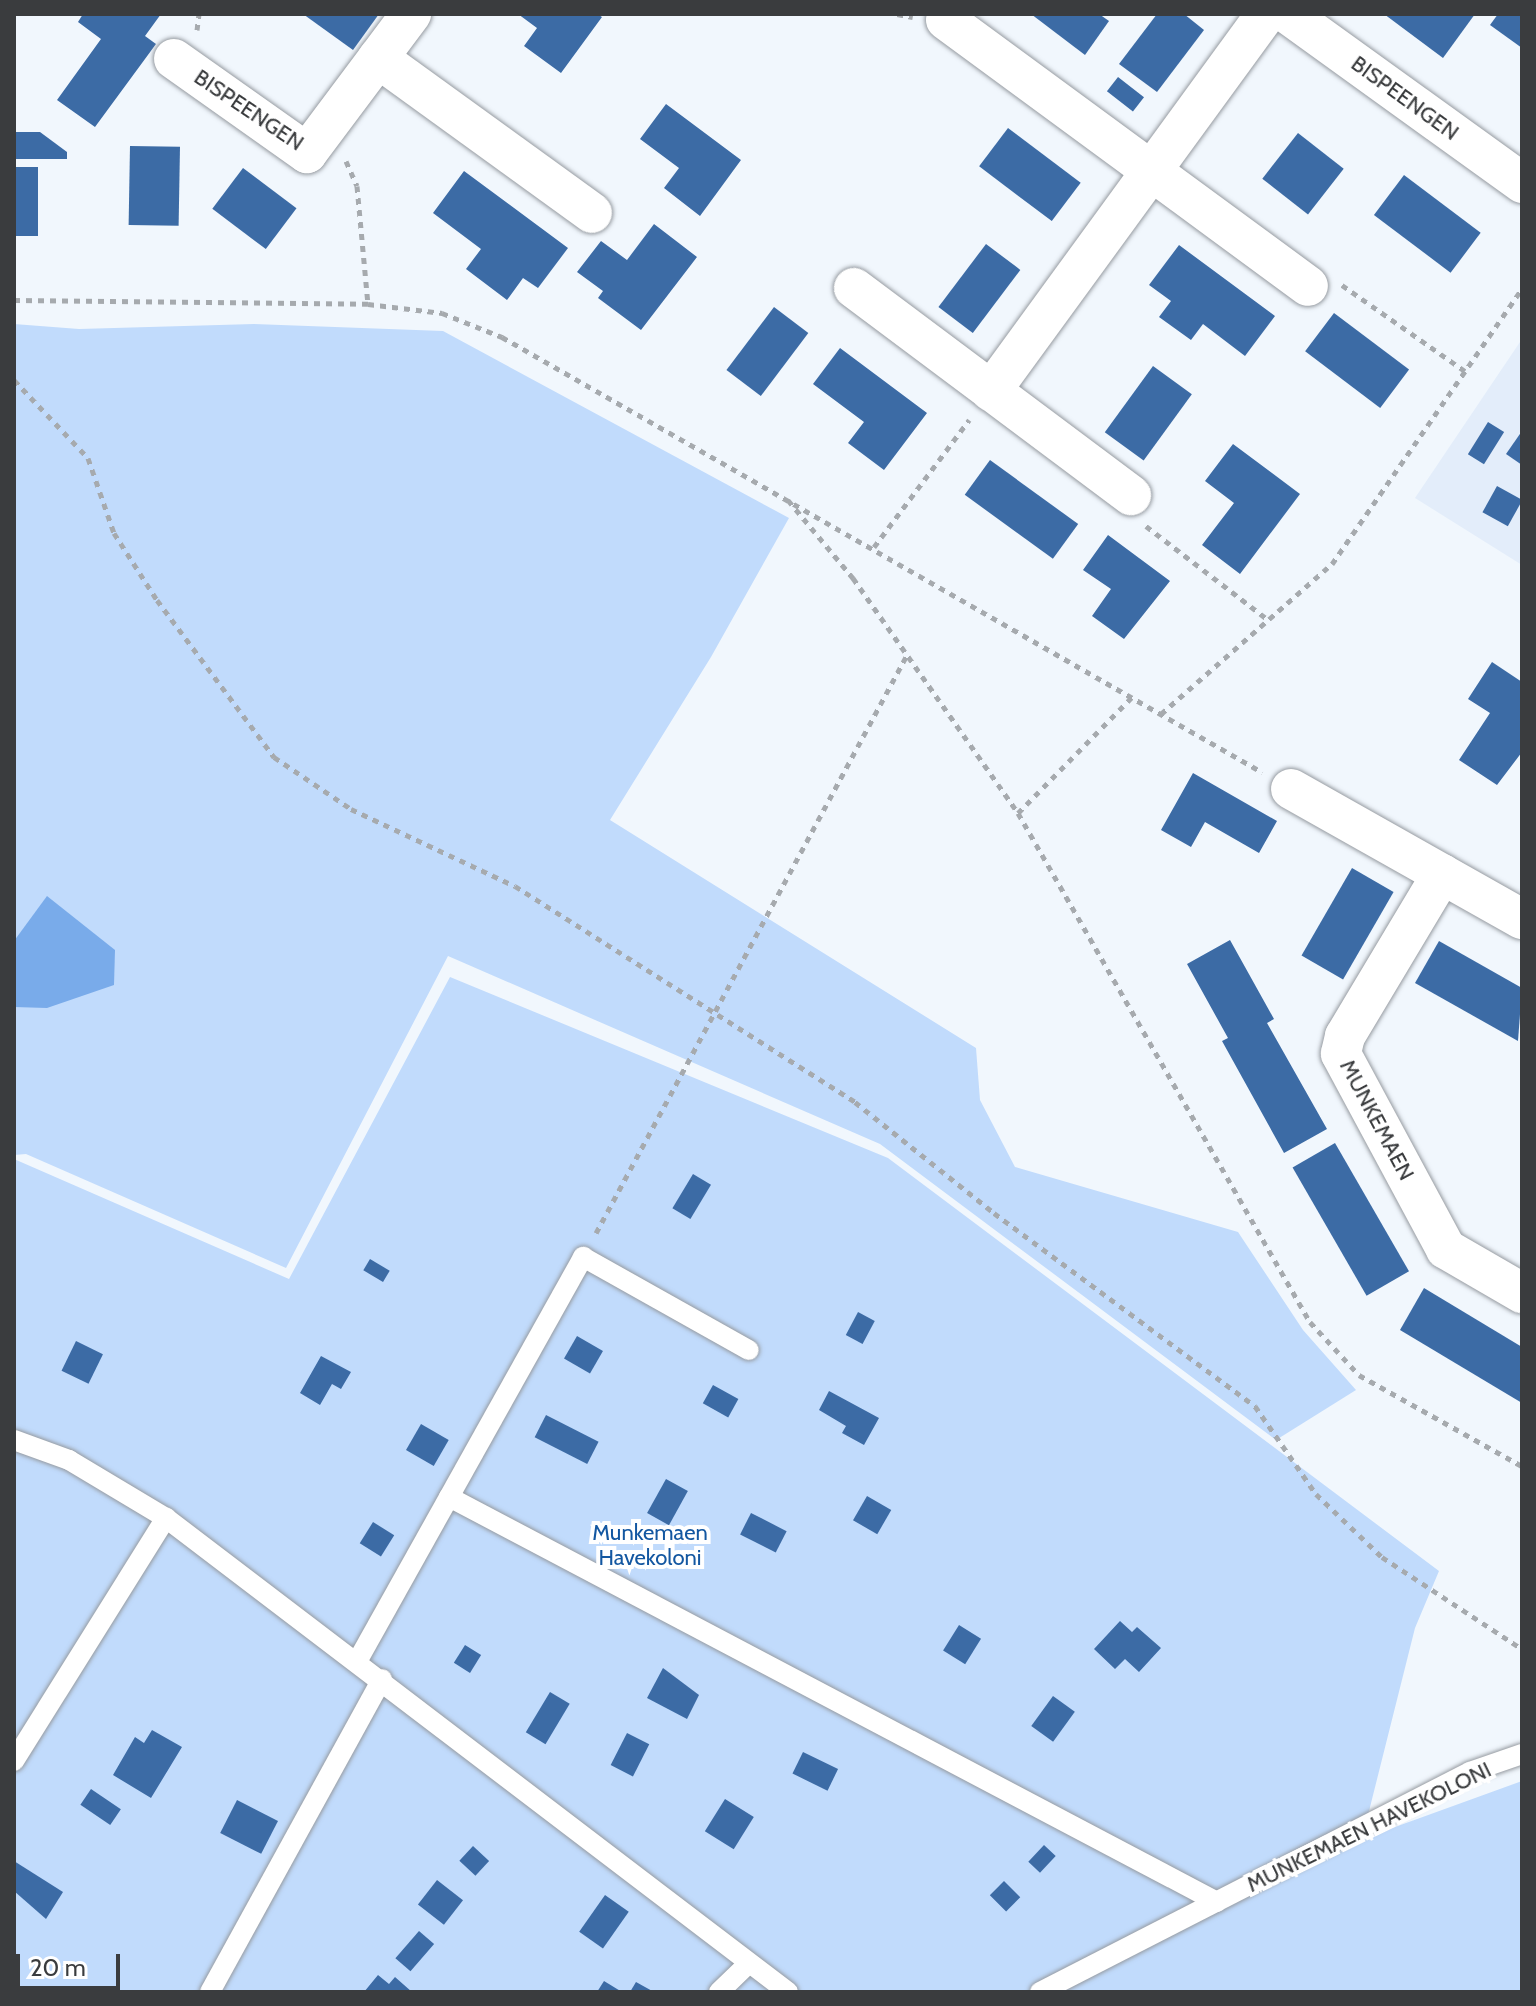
<!DOCTYPE html>
<style>
body{margin:0}
#map{position:relative;width:1536px;height:2006px;overflow:hidden;background:#f1f7fd;font-family:Cabin,sans-serif}
div>[style]{position:absolute}
.built>*{inset:0;background:#e3edfa}
.green>*{inset:0;background:#c1dbfc}
.water>*{inset:0;background:#79abea}
.building>*{inset:0;background:#3c6ba5;transform-origin:0 0}
.path>*{height:5px;margin-top:-2.5px;transform-origin:0;background:repeating-linear-gradient(90deg,#a6aaae 0 6px,transparent 0 12px)}
.roads{filter:drop-shadow(0 0 2px #969ba1) drop-shadow(0 0 2px #969ba1)}
.service>*{height:20px;margin:-10px;padding:0 10px;transform-origin:10px;border-radius:10px;background:#fff}
.minor>*{height:40px;margin:-20px;padding:0 20px;transform-origin:20px;border-radius:20px;background:#fff}
span{translate:-50% -50%;white-space:nowrap;text-align:center;line-height:1.15;-webkit-text-stroke:8px #fff;paint-order:stroke}
.street-label{font-size:22px;color:#3a3c3e}
.park-label{font-size:22px;color:#1357a1}
.frame{position:absolute;inset:0;border:16px solid #3a3c3e;pointer-events:none}
.scale{position:absolute;left:16px;top:1954px;width:104px;height:36px;box-sizing:border-box;border:4px solid #3a3c3e;border-top:0;padding-left:10px;font-size:24px;line-height:28px;white-space:nowrap;color:#3a3c3e;-webkit-text-stroke:6px #fff;paint-order:stroke}
</style>
<div id="map">
<div class="built">
<i style="clip-path:polygon(1522px 339px,1522px 565px,1415px 498px)"></i>
</div>
<div class="green">
<i style="clip-path:polygon(14px 324px,79px 329px,254px 324px,443px 331px,789px 518px,711px 657px,610px 820px,976px 1048px,980px 1100px,1015px 1167px,1238px 1232px,1303px 1330px,1356px 1390px,1276px 1440px,880px 1144px,448px 956px,286px 1268px,26px 1154px,14px 1155px)"></i>
<i style="clip-path:polygon(450px 977px,888px 1158px,1439px 1571px,1415px 1628px,1362px 1839px,1522px 1781px,1522px 1992px,14px 1992px,14px 1159px,289px 1279px)"></i>
</div>
<div class="water">
<i style="clip-path:polygon(47px 896px,115px 950px,114px 985px,47px 1008px,14px 1007px,14px 941px)"></i>
</div>
<div class="building">
<i style="clip-path:polygon(83px 14px,161px 14px,145px 36px,156px 44px,95px 127px,57px 100px,101px 39px,78px 22px)"></i>
<i style="clip-path:polygon(303px 14px,379px 14px,353px 50px)"></i>
<i style="clip-path:polygon(518px 14px,597px 14px,602px 17px,561px 73px,524px 46px,537px 28px)"></i>
<i style="clip-path:polygon(1031px 14px,1099px 14px,1109px 21px,1085px 55px)"></i>
<i style="clip-path:polygon(1157px 14px,1184px 14px,1204px 30px,1157px 92px,1119px 64px)"></i>
<i style="clip-path:polygon(1384px 14px,1475px 14px,1443px 58px)"></i>
<i style="clip-path:polygon(1498px 14px,1522px 14px,1522px 48px,1490px 25px)"></i>
<i style="left:1118px;top:77px;width:33px;height:18px;rotate:38deg"></i>
<i style="clip-path:polygon(666px 104px,741px 160px,700px 216px,664px 188px,679px 168px,640px 139px)"></i>
<i style="left:1008px;top:128px;width:91px;height:48px;rotate:37deg"></i>
<i style="clip-path:polygon(14px 132px,40px 132px,67px 152px,67px 159px,14px 159px)"></i>
<i style="left:1298px;top:133px;width:58px;height:58px;rotate:38deg"></i>
<i style="left:130px;top:146px;width:50px;height:79px;rotate:1deg"></i>
<i style="left:14px;top:167px;width:24px;height:69px"></i>
<i style="left:243px;top:168px;width:67px;height:51px;rotate:37deg"></i>
<i style="clip-path:polygon(464px 171px,568px 248px,538px 288px,523px 278px,507px 300px,466px 269px,481px 249px,433px 213px)"></i>
<i style="left:1404px;top:175px;width:96px;height:50px;rotate:37deg"></i>
<i style="clip-path:polygon(654px 224px,697px 257px,641px 330px,598px 298px,603px 291px,577px 272px,601px 241px,627px 260px)"></i>
<i style="left:986px;top:244px;width:43px;height:79px;rotate:37deg"></i>
<i style="clip-path:polygon(1179px 245px,1275px 316px,1245px 356px,1203px 324px,1191px 340px,1159px 317px,1171px 301px,1149px 285px)"></i>
<i style="left:774px;top:307px;width:43px;height:79px;rotate:37deg"></i>
<i style="left:1334px;top:313px;width:94px;height:48px;rotate:37deg"></i>
<i style="clip-path:polygon(840px 348px,927px 413px,884px 470px,848px 443px,864px 422px,813px 384px)"></i>
<i style="left:1153px;top:366px;width:48px;height:82px;rotate:36deg"></i>
<i style="left:1488px;top:422px;width:19px;height:38px;rotate:32deg"></i>
<i style="clip-path:polygon(1522px 431px,1522px 465px,1506px 454px)"></i>
<i style="clip-path:polygon(1233px 444px,1300px 494px,1240px 574px,1202px 545px,1234px 503px,1205px 481px)"></i>
<i style="left:990px;top:460px;width:109px;height:43px;rotate:36deg"></i>
<i style="left:1497px;top:486px;width:29px;height:30px;rotate:29deg"></i>
<i style="clip-path:polygon(1108px 535px,1170px 581px,1124px 639px,1092px 616px,1111px 589px,1083px 570px)"></i>
<i style="clip-path:polygon(1492px 662px,1522px 682px,1522px 752px,1497px 785px,1459px 760px,1490px 713px,1468px 699px)"></i>
<i style="clip-path:polygon(1193px 773px,1277px 821px,1259px 853px,1205px 822px,1191px 847px,1161px 830px)"></i>
<i style="left:1352px;top:868px;width:48px;height:101px;rotate:30deg"></i>
<i style="clip-path:polygon(1230px 940px,1274px 1019px,1267px 1023px,1327px 1129px,1284px 1153px,1222px 1041px,1228px 1038px,1187px 964px)"></i>
<i style="clip-path:polygon(1439px 941px,1522px 988px,1518px 1041px,1415px 983px)"></i>
<i style="left:1335px;top:1143px;width:148px;height:49px;rotate:60deg"></i>
<i style="left:693px;top:1174px;width:21px;height:40px;rotate:31deg"></i>
<i style="left:370px;top:1259px;width:23px;height:13px;rotate:31deg"></i>
<i style="clip-path:polygon(1424px 1288px,1522px 1347px,1522px 1403px,1400px 1330px)"></i>
<i style="left:858px;top:1312px;width:19px;height:26px;rotate:28deg"></i>
<i style="left:577px;top:1336px;width:30px;height:26px;rotate:30deg"></i>
<i style="left:76px;top:1341px;width:30px;height:33px;rotate:26deg"></i>
<i style="clip-path:polygon(321px 1356px,351px 1372px,341px 1389px,332px 1384px,320px 1405px,300px 1393px)"></i>
<i style="left:713px;top:1385px;width:29px;height:21px;rotate:29deg"></i>
<i style="clip-path:polygon(829px 1391px,879px 1418px,864px 1445px,842px 1433px,846px 1426px,819px 1410px)"></i>
<i style="left:546px;top:1415px;width:59px;height:25px;rotate:27deg"></i>
<i style="left:421px;top:1424px;width:32px;height:30px;rotate:30deg"></i>
<i style="left:666px;top:1479px;width:25px;height:39px;rotate:29deg"></i>
<i style="left:867px;top:1496px;width:28px;height:28px;rotate:30deg"></i>
<i style="left:751px;top:1513px;width:40px;height:24px;rotate:27deg"></i>
<i style="left:373px;top:1522px;width:25px;height:25px;rotate:32deg"></i>
<i style="clip-path:polygon(1120px 1621px,1132px 1632px,1137px 1627px,1161px 1648px,1139px 1672px,1125px 1659px,1115px 1669px,1094px 1649px)"></i>
<i style="left:959px;top:1625px;width:26px;height:30px;rotate:32deg"></i>
<i style="left:465px;top:1645px;width:19px;height:21px;rotate:32deg"></i>
<i style="clip-path:polygon(663px 1668px,699px 1695px,687px 1719px,647px 1698px)"></i>
<i style="left:550px;top:1692px;width:23px;height:47px;rotate:31deg"></i>
<i style="left:1053px;top:1696px;width:27px;height:37px;rotate:36deg"></i>
<i style="clip-path:polygon(152px 1730px,182px 1747px,151px 1798px,113px 1775px,135px 1737px,144px 1743px)"></i>
<i style="left:627px;top:1733px;width:25px;height:36px;rotate:27deg"></i>
<i style="left:803px;top:1752px;width:39px;height:24px;rotate:26deg"></i>
<i style="left:91px;top:1789px;width:36px;height:19px;rotate:34deg"></i>
<i style="left:725px;top:1799px;width:34px;height:38px;rotate:32deg"></i>
<i style="left:237px;top:1800px;width:46px;height:37px;rotate:27deg"></i>
<i style="left:1044px;top:1845px;width:16px;height:23px;rotate:43deg"></i>
<i style="left:473px;top:1846px;width:22px;height:20px;rotate:43deg"></i>
<i style="clip-path:polygon(14px 1861px,63px 1892px,46px 1919px,14px 1891px)"></i>
<i style="left:437px;top:1880px;width:33px;height:31px;rotate:38deg"></i>
<i style="left:1004px;top:1881px;width:23px;height:20px;rotate:45deg"></i>
<i style="left:605px;top:1895px;width:29px;height:45px;rotate:35deg"></i>
<i style="left:419px;top:1931px;width:20px;height:36px;rotate:41deg"></i>
<i style="clip-path:polygon(378px 1975px,389px 1984px,395px 1977px,412px 1992px,364px 1992px)"></i>
<i style="clip-path:polygon(604px 1981px,622px 1992px,597px 1992px)"></i>
<i style="clip-path:polygon(636px 1982px,654px 1992px,630px 1992px)"></i>
</div>
<div class="path">
<i style="left:897px;top:14px;width:16px;rotate:11deg"></i>
<i style="left:197px;top:30px;width:16px;rotate:-83deg"></i>
<i style="left:346px;top:161px;width:27px;rotate:66deg"></i>
<i style="left:357px;top:186px;width:119px;rotate:84.7deg"></i>
<i style="left:1342px;top:285px;width:150px;rotate:35deg"></i>
<i style="left:14px;top:300px;width:354px;rotate:0.6deg"></i>
<i style="left:368px;top:304px;width:75px;rotate:6.9deg"></i>
<i style="left:442px;top:313px;width:65px;rotate:21.8deg"></i>
<i style="left:502px;top:337px;width:876px;rotate:29.79deg"></i>
<i style="left:14px;top:380px;width:108px;rotate:46.5deg"></i>
<i style="left:88px;top:458px;width:79px;rotate:70.9deg"></i>
<i style="left:114px;top:533px;width:80px;rotate:57.3deg"></i>
<i style="left:157px;top:600px;width:196px;rotate:53.3deg"></i>
<i style="left:274px;top:757px;width:93px;rotate:34deg"></i>
<i style="left:351px;top:809px;width:181px;rotate:25.2deg"></i>
<i style="left:515px;top:886px;width:403px;rotate:32.4deg"></i>
<i style="left:855px;top:1102px;width:178px;rotate:38.6deg"></i>
<i style="left:994px;top:1213px;width:325px;rotate:36.5deg"></i>
<i style="left:1255px;top:1406px;width:107px;rotate:55.3deg"></i>
<i style="left:1316px;top:1494px;width:91px;rotate:43.7deg"></i>
<i style="left:1382px;top:1557px;width:168px;rotate:33.3deg"></i>
<i style="left:788px;top:500px;width:102px;rotate:50.2deg"></i>
<i style="left:853px;top:578px;width:287px;rotate:54.9deg"></i>
<i style="left:1018px;top:813px;width:587px;rotate:60.16deg"></i>
<i style="left:1310px;top:1322px;width:72px;rotate:47.2deg"></i>
<i style="left:1359px;top:1375px;width:187px;rotate:29.2deg"></i>
<i style="left:1146px;top:526px;width:151px;rotate:37.5deg"></i>
<i style="left:874px;top:547px;width:159px;rotate:-53.2deg"></i>
<i style="left:1161px;top:714px;width:227px;rotate:-41.3deg"></i>
<i style="left:1332px;top:564px;width:334px;rotate:-55.4deg"></i>
<i style="left:1018px;top:813px;width:163px;rotate:-45.5deg"></i>
<i style="left:596px;top:1233px;width:659px;rotate:-61.72deg"></i>
</div>
<div class="roads">
<div class="service">
<i style="left:14px;top:1440px;width:59px;rotate:20deg"></i>
<i style="left:69px;top:1460px;width:113px;rotate:30.9deg"></i>
<i style="left:166px;top:1518px;width:782px;rotate:37.31deg"></i>
<i style="left:449px;top:1497px;width:868px;rotate:27.8deg"></i>
<i style="left:358px;top:1660px;width:462px;rotate:-60.8deg"></i>
<i style="left:583px;top:1257px;width:190px;rotate:29.3deg"></i>
<i style="left:14px;top:1761px;width:287px;rotate:-58deg"></i>
<i style="left:210px;top:1992px;width:357px;rotate:-61.2deg"></i>
<i style="left:719px;top:1992px;width:39px;rotate:-44deg"></i>
<i style="left:1040px;top:1992px;width:483px;rotate:-27.1deg"></i>
<i style="left:1470px;top:1772px;width:55px;rotate:-19.1deg"></i>
</div>
<div class="minor">
<i style="left:1288px;top:14px;width:289px;rotate:35.8deg"></i>
<i style="left:946px;top:20px;width:449px;rotate:36.3deg"></i>
<i style="left:378px;top:58px;width:264px;rotate:35.9deg"></i>
<i style="left:174px;top:59px;width:163px;rotate:35.3deg"></i>
<i style="left:307px;top:153px;width:174px;rotate:-53.2deg"></i>
<i style="left:854px;top:288px;width:346px;rotate:36.8deg"></i>
<i style="left:991px;top:391px;width:467px;rotate:-53.9deg"></i>
<i style="left:1291px;top:789px;width:265px;rotate:29.4deg"></i>
<i style="left:1442px;top:874px;width:189px;rotate:120.9deg"></i>
<i style="left:1345px;top:1036px;width:18px;rotate:103deg"></i>
<i style="left:1341px;top:1054px;width:221px;rotate:61.7deg"></i>
<i style="left:1446px;top:1249px;width:88px;rotate:30.1deg"></i>
</div>
</div>
<div class="street-label">
<span style="left:1405px;top:98px;rotate:36deg">BISPEENGEN</span>
<span style="left:249px;top:110px;rotate:34deg">BISPEENGEN</span>
<span style="left:1377px;top:1120px;rotate:62deg">MUNKEMAEN</span>
<span style="left:1369px;top:1827px;rotate:-26deg">MUNKEMAEN HAVEKOLONI</span>
</div>
<div class="park-label">
<span style="left:650px;top:1545px">Munkemaen<br>Havekoloni</span>
</div>
<div class="frame"></div>
<div class="scale">20 m</div>
</div>
